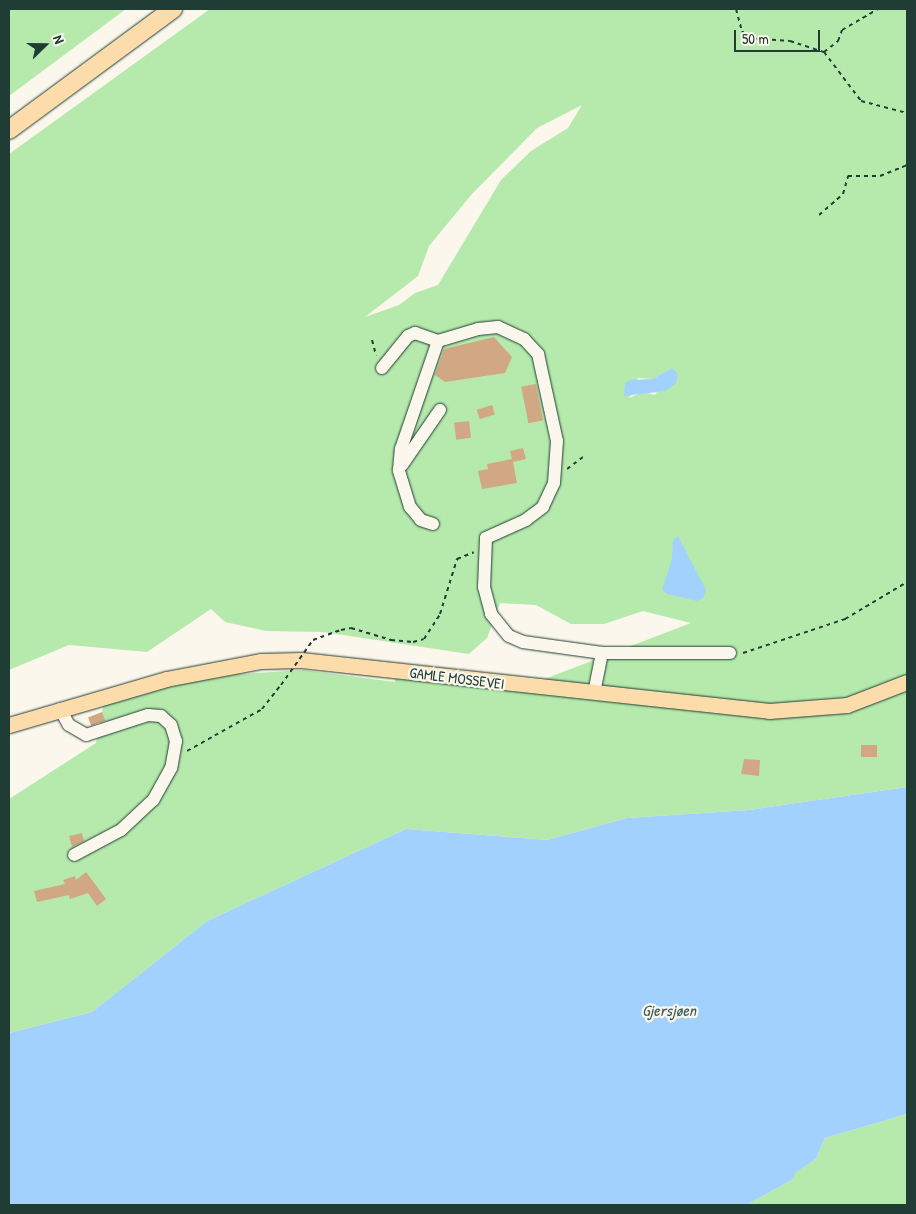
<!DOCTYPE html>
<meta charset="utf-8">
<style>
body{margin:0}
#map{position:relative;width:916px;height:1214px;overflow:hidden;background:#fbf7ec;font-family:"Patrick Hand",sans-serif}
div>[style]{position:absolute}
.green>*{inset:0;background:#b5eaac}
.water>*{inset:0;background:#a3d1fe}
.building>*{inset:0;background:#d2a884;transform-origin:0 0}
.path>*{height:2px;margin-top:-1px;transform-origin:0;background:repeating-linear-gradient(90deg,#1f3d34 0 4px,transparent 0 8px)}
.roads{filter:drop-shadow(0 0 1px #1f3d34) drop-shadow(0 0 1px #1f3d34)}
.minor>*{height:12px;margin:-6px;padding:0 6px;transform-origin:6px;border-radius:6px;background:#fbf7ec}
.major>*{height:15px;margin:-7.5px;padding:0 7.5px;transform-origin:7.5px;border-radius:7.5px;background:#fddcac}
.highway>*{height:18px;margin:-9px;padding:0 9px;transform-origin:9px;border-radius:9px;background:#fddcac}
.path-bridge>*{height:2px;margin-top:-1px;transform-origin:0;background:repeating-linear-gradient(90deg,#1f3d34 0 4px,transparent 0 8px)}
span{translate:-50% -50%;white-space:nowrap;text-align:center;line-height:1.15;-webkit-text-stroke:4.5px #fbf7ec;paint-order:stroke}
.street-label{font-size:15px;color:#1f3d34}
.water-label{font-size:16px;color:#395b5c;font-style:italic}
.frame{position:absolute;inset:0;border:10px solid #1f3d34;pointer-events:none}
.north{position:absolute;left:20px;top:20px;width:50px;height:50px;-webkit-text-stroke:4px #fbf7ec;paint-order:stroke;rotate:68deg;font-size:14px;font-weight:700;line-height:20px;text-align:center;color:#1f3d34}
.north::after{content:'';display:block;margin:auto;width:18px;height:22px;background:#1f3d34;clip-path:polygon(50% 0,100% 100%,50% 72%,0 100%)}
.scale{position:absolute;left:734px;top:30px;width:86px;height:22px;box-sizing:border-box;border:2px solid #1f3d34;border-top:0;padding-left:6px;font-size:15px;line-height:18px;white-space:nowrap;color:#1f3d34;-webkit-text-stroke:4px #fbf7ec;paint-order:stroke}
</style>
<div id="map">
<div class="green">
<i style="clip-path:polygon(9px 9px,126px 9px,9px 96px)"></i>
<i style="clip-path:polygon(evenodd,210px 9px,907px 9px,907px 787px,749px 810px,627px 818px,547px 840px,406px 829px,207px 921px,92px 1012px,9px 1033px,9px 799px,96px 743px,105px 696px,166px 679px,303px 670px,395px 682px,394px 670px,526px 686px,691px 623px,643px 611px,604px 624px,571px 624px,536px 605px,500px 603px,487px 638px,469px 654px,323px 632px,266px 631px,225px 622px,211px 609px,147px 652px,69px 645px,9px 670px,9px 154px,210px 9px,582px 105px,568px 128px,531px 151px,501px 180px,438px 285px,415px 293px,399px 305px,365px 317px,418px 276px,429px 246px,472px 194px,537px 128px,582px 105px,210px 9px,672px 368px,655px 395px,643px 392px,629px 398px,638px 378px,652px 379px,672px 368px)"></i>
<i style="clip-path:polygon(907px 1114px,907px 1205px,746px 1205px,792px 1180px,795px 1172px,816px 1159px,825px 1138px)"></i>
</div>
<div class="water">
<i style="clip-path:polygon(672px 368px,678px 374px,676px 383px,666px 391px,624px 396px,625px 383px,630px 380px,652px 379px)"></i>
<i style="clip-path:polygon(678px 536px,706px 590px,703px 598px,697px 601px,667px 594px,662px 589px,672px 559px,673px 540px)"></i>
<i style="clip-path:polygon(907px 787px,907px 1114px,825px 1138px,816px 1159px,796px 1172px,792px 1180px,746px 1205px,9px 1205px,9px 1033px,92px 1012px,207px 921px,406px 829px,547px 840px,627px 818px,749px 810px)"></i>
</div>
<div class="building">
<i style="clip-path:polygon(494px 337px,512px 357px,505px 373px,445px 382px,435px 375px,444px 349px)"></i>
<i style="left:536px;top:384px;width:37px;height:15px;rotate:79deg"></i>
<i style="left:492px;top:405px;width:10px;height:16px;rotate:73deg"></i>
<i style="left:469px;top:421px;width:17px;height:15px;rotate:83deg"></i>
<i style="clip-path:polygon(523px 448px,526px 459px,513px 462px,517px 483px,482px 489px,478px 471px,488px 469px,487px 464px,512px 459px,510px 451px)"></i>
<i style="left:102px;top:712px;width:9px;height:15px;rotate:69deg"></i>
<i style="left:861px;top:745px;width:16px;height:12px"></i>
<i style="clip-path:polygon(744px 759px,760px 760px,759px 776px,741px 774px)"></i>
<i style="clip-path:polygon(82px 833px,84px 841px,72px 847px,69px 836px)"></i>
<i style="clip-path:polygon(86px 872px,106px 899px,97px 906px,88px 893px,70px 899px,69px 895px,37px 902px,34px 891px,65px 884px,63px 880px,75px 876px,76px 880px)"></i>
</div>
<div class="path">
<i style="left:736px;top:9px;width:23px;rotate:75deg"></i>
<i style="left:742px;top:31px;width:9px;rotate:49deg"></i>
<i style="left:748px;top:38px;width:42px;rotate:4.1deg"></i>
<i style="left:790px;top:41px;width:36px;rotate:18deg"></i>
<i style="left:824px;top:52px;width:61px;rotate:52.9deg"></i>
<i style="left:861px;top:101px;width:48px;rotate:14.6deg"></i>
<i style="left:824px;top:52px;width:18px;rotate:-38deg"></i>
<i style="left:838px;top:41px;width:12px;rotate:-70deg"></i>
<i style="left:842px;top:30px;width:42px;rotate:-30.3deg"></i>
<i style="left:819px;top:215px;width:32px;rotate:-41deg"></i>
<i style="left:843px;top:194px;width:19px;rotate:-74deg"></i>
<i style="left:848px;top:176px;width:32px"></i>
<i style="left:880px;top:176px;width:29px;rotate:-22deg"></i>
<i style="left:372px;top:340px;width:16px;rotate:75deg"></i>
<i style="left:567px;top:469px;width:20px;rotate:-37deg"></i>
<i style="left:341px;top:630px;width:10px;rotate:-11deg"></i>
<i style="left:351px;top:628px;width:42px;rotate:16.7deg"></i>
<i style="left:391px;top:640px;width:22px;rotate:5deg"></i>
<i style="left:413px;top:642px;width:11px;rotate:-15deg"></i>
<i style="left:424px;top:639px;width:30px;rotate:-57deg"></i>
<i style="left:440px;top:614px;width:58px;rotate:-72.8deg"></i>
<i style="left:457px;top:559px;width:18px;rotate:-22deg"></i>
<i style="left:743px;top:653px;width:108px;rotate:-18.4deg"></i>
<i style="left:845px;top:619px;width:72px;rotate:-30.8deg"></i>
<i style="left:187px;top:751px;width:86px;rotate:-29.2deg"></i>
<i style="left:262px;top:709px;width:31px;rotate:-52deg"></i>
</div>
<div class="roads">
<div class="minor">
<i style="left:382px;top:368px;width:41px;rotate:-50.9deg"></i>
<i style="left:408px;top:336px;width:8px;rotate:-23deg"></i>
<i style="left:415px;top:333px;width:24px;rotate:19deg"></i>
<i style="left:438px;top:341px;width:42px;rotate:-16.7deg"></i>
<i style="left:478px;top:329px;width:20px;rotate:-6deg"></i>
<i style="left:498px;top:327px;width:29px;rotate:25deg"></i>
<i style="left:524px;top:339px;width:21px;rotate:47deg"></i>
<i style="left:538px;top:354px;width:89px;rotate:77.7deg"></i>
<i style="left:557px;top:441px;width:42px;rotate:94.1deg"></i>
<i style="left:554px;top:483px;width:26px;rotate:115deg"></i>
<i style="left:543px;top:507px;width:21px;rotate:143deg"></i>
<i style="left:526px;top:520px;width:44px;rotate:155.8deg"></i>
<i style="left:486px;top:538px;width:49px;rotate:92.3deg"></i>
<i style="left:484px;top:587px;width:28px;rotate:75deg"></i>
<i style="left:491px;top:614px;width:28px;rotate:51deg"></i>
<i style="left:509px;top:636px;width:15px;rotate:23deg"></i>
<i style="left:523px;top:642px;width:80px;rotate:7.9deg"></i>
<i style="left:602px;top:653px;width:128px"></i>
<i style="left:402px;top:465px;width:67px;rotate:-55.4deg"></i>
<i style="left:433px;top:524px;width:13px;rotate:-162deg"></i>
<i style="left:421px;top:520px;width:17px;rotate:-130deg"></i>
<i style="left:410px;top:507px;width:39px;rotate:-107deg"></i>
<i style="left:399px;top:470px;width:21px;rotate:-85deg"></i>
<i style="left:401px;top:449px;width:114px;rotate:-71.1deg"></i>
<i style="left:594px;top:693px;width:41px;rotate:-78.7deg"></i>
<i style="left:60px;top:709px;width:18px;rotate:61deg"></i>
<i style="left:69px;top:725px;width:20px;rotate:30deg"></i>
<i style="left:86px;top:735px;width:65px;rotate:-17.9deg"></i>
<i style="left:148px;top:715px;width:13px;rotate:4deg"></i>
<i style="left:161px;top:716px;width:13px;rotate:42deg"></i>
<i style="left:171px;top:725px;width:17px;rotate:73deg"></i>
<i style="left:176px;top:741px;width:27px;rotate:100deg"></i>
<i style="left:171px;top:768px;width:37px;rotate:119deg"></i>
<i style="left:153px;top:800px;width:44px;rotate:136.8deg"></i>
<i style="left:121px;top:830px;width:53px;rotate:152deg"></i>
</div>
<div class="major">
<i style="left:9px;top:725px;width:164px;rotate:-16.3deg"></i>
<i style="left:166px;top:679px;width:97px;rotate:-10.7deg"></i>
<i style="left:261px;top:661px;width:40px;rotate:-1.4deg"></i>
<i style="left:301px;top:660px;width:471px;rotate:6.2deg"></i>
<i style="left:769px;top:711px;width:78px;rotate:-4.4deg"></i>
<i style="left:847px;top:705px;width:64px;rotate:-21deg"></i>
</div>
<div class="highway">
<i style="left:9px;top:130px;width:204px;rotate:-36.4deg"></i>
</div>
</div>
<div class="path-bridge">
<i style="left:281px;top:685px;width:55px;rotate:-54.6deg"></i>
<i style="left:313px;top:640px;width:30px;rotate:-20deg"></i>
</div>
<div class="street-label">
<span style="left:457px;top:678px;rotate:7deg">GAMLE MOSSEVEI</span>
</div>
<div class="water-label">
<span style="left:669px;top:1010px">Gjersjøen</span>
</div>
<div class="frame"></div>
<div class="north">N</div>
<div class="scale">50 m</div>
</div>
